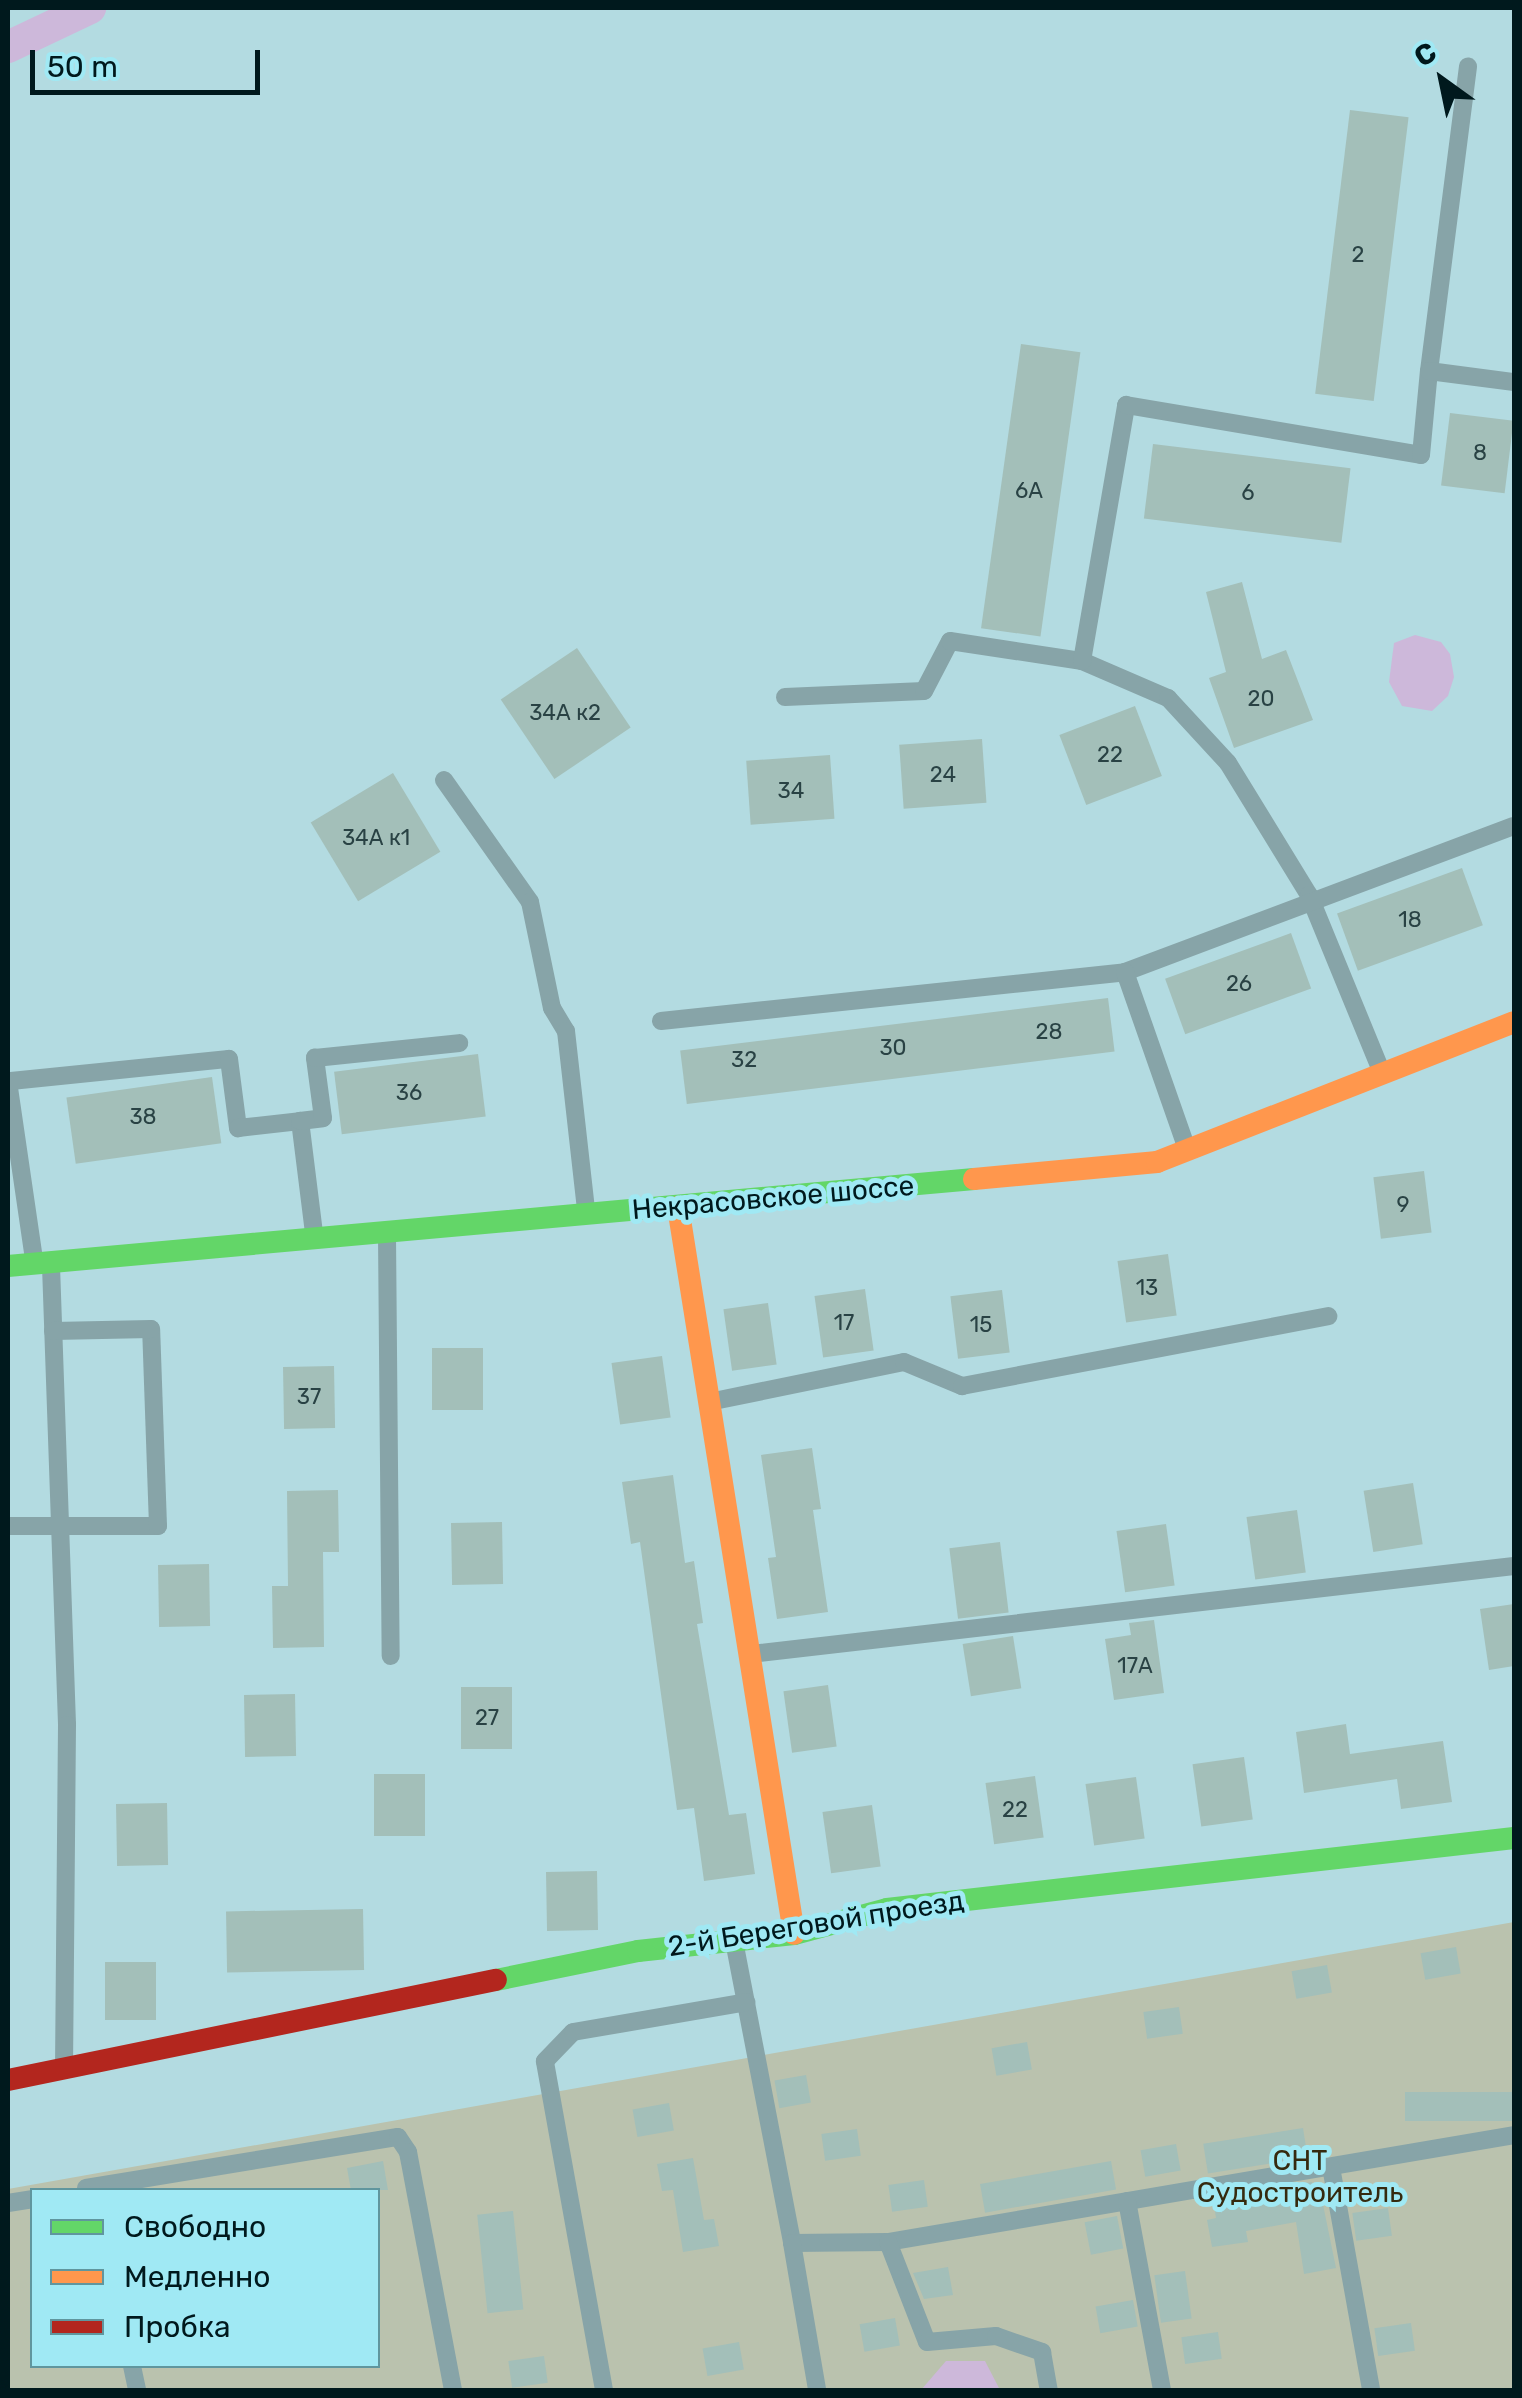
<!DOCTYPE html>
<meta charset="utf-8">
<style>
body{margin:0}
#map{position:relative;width:1522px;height:2398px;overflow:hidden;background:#b3dbe1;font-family:Rubik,sans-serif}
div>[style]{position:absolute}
.green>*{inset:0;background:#bac2ae}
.water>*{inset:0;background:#cdb8da}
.canal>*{height:32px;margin:-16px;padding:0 16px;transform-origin:16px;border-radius:16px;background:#cdb8da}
.building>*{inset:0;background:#a3bfb9;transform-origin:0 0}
.lane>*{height:18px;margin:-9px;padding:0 9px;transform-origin:9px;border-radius:9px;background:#87a4a8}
.fast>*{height:22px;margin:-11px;padding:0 11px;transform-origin:11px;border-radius:11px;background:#63d668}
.slow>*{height:22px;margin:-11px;padding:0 11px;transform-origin:11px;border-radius:11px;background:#ff974d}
.jam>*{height:22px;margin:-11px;padding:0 11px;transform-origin:11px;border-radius:11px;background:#b3261e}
span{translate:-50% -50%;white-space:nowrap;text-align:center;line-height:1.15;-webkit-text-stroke:10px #a0e9f4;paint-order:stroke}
.number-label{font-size:22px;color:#294244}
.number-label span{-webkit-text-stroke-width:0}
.street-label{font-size:28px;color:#00191d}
.park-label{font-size:28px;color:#352a0f}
.frame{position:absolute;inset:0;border:10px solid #00191d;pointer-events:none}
.legend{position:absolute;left:30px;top:2188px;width:350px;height:180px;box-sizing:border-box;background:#a0e9f4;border:2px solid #60969e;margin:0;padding:12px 18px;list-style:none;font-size:30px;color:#00191d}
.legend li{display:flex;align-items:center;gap:20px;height:50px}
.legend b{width:50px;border:2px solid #60969e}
.north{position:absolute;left:1392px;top:30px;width:100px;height:100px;-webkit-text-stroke:8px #a0e9f4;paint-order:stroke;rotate:327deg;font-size:28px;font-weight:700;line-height:40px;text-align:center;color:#00191d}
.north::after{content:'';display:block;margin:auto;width:35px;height:45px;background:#00191d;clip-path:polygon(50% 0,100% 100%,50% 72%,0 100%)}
.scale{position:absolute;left:30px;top:50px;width:230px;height:45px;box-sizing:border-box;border:5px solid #00191d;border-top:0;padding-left:12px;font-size:30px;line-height:35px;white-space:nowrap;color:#00191d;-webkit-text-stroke:8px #a0e9f4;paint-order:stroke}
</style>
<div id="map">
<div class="green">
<i style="clip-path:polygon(evenodd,1514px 1922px,1514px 2390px,8px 2390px,8px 2189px,1514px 1922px,32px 2190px,378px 2190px,378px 2366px,32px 2366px,32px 2190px)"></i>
</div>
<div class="water">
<i style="clip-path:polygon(1415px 635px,1441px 642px,1450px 654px,1454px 677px,1448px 696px,1432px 711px,1402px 706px,1389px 682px,1394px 643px)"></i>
<i style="clip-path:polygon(946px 2361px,985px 2361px,1000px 2390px,921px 2390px)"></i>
</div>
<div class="canal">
<i style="left:8px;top:47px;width:91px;rotate:-25.4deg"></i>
</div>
<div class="building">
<i style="left:1350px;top:110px;width:59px;height:286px;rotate:7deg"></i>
<i style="left:1021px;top:344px;width:60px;height:287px;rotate:8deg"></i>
<i style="left:1450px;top:413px;width:64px;height:73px;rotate:7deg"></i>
<i style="left:1153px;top:444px;width:199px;height:75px;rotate:7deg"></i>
<i style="clip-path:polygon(1242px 582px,1262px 659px,1286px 650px,1313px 720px,1234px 748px,1209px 678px,1226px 672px,1206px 592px)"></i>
<i style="left:577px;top:648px;width:96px;height:92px;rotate:56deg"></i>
<i style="left:1135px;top:706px;width:75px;height:81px;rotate:69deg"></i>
<i style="left:982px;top:739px;width:64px;height:83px;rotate:86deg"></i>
<i style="left:830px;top:755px;width:64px;height:84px;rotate:86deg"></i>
<i style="left:393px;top:773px;width:92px;height:96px;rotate:59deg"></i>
<i style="left:1462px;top:868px;width:61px;height:133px;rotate:70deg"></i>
<i style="left:1291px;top:933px;width:59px;height:134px;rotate:70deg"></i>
<i style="left:1108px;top:998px;width:54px;height:431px;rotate:83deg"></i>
<i style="left:478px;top:1054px;width:63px;height:145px;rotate:83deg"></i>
<i style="left:212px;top:1077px;width:67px;height:147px;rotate:82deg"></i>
<i style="left:1424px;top:1171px;width:62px;height:51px;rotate:83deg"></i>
<i style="left:1168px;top:1254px;width:62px;height:51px;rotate:82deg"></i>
<i style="left:865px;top:1289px;width:62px;height:51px;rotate:82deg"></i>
<i style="left:1002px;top:1290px;width:63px;height:52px;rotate:83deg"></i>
<i style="left:768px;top:1303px;width:62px;height:45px;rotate:82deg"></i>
<i style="left:432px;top:1348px;width:51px;height:62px"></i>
<i style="left:662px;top:1356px;width:62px;height:51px;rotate:82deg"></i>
<i style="left:334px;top:1366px;width:62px;height:51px;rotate:89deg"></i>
<i style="clip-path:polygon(812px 1448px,821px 1509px,813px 1510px,828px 1612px,777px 1619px,768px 1558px,776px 1557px,761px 1455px)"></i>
<i style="clip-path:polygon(673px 1475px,685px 1563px,694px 1561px,703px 1623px,697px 1624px,729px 1815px,746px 1813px,755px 1874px,704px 1881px,694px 1808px,677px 1810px,640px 1542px,631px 1544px,622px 1482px)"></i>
<i style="left:1413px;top:1483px;width:62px;height:50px;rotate:81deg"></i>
<i style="clip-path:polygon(338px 1490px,339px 1552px,323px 1552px,324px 1647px,273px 1648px,272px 1586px,288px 1586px,287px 1491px)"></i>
<i style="left:1297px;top:1510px;width:63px;height:51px;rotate:82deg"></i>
<i style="left:502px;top:1522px;width:62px;height:51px;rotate:89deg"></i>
<i style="left:1166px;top:1524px;width:62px;height:50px;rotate:82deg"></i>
<i style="left:1000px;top:1542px;width:71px;height:51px;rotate:83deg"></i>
<i style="left:209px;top:1564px;width:62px;height:51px;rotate:89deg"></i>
<i style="clip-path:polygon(1514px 1604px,1514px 1666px,1489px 1670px,1480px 1609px)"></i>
<i style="clip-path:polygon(1154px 1620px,1164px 1693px,1114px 1700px,1105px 1639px,1131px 1635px,1129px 1623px)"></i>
<i style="left:1013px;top:1636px;width:53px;height:51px;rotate:81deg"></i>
<i style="left:828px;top:1685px;width:62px;height:45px;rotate:82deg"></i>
<i style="left:461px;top:1687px;width:51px;height:62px"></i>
<i style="left:295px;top:1694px;width:62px;height:51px;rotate:89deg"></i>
<i style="clip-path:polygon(1346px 1724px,1350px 1754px,1443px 1741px,1452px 1802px,1401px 1809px,1397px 1779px,1304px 1793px,1296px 1732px)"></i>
<i style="left:1244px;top:1757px;width:63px;height:52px;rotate:82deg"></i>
<i style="left:374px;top:1774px;width:51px;height:62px"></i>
<i style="left:1035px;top:1776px;width:62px;height:50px;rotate:82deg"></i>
<i style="left:1136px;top:1777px;width:62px;height:51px;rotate:82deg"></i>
<i style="left:167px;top:1803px;width:62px;height:51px;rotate:89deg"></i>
<i style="left:872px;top:1805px;width:62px;height:50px;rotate:82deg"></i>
<i style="left:597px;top:1871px;width:59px;height:51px;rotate:89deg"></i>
<i style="left:363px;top:1909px;width:61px;height:137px;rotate:89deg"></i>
<i style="left:1456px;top:1947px;width:27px;height:36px;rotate:80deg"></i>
<i style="left:156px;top:1962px;width:58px;height:51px;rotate:90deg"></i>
<i style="left:1327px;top:1965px;width:28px;height:36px;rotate:80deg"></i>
<i style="left:1179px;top:2007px;width:27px;height:36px;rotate:82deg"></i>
<i style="left:1027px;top:2042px;width:28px;height:36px;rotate:80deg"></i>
<i style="left:806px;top:2075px;width:28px;height:32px;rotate:80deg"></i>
<i style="left:1514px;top:2092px;width:29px;height:109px;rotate:90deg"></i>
<i style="left:669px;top:2103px;width:28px;height:37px;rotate:80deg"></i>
<i style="left:1303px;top:2128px;width:30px;height:101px;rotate:81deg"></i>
<i style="left:857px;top:2129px;width:27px;height:36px;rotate:82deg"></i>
<i style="left:1176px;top:2144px;width:27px;height:36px;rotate:80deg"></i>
<i style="clip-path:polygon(693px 2158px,704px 2220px,714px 2219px,719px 2246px,683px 2252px,673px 2190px,662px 2191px,657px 2164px)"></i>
<i style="clip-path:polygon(383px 2161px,388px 2190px,351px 2190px,347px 2168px)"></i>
<i style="left:1111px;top:2161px;width:29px;height:133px;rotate:80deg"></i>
<i style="left:924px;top:2180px;width:27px;height:36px;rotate:82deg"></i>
<i style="clip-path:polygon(1312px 2182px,1314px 2191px,1320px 2190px,1336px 2268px,1304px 2274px,1296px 2222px,1246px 2231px,1248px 2242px,1212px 2247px,1207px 2220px,1216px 2218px,1213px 2199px)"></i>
<i style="left:1388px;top:2208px;width:28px;height:36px;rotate:82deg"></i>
<i style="left:513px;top:2211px;width:99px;height:36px;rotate:84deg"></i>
<i style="left:1117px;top:2216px;width:33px;height:33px;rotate:79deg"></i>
<i style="clip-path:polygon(948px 2267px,953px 2295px,924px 2299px,913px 2273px)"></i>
<i style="left:1185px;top:2271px;width:48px;height:31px;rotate:82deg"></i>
<i style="left:1133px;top:2300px;width:27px;height:38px;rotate:80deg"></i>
<i style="left:895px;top:2318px;width:28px;height:36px;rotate:80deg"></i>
<i style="left:1411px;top:2323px;width:28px;height:37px;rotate:82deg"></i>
<i style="left:1218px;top:2332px;width:27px;height:37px;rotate:82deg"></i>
<i style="left:739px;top:2342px;width:28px;height:37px;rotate:80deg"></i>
<i style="left:544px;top:2356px;width:27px;height:36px;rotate:82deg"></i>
</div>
<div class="lane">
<i style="left:1429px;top:371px;width:307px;rotate:-82.7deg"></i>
<i style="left:1082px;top:661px;width:94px;rotate:23.3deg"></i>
<i style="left:1168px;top:698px;width:88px;rotate:47.3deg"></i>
<i style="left:1228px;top:763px;width:155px;rotate:58.5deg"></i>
<i style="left:1309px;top:895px;width:192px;rotate:67.7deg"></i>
<i style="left:785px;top:697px;width:139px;rotate:-2.5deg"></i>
<i style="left:924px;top:691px;width:56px;rotate:-62.5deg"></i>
<i style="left:950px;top:641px;width:134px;rotate:8.6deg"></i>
<i style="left:1082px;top:661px;width:260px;rotate:-80.2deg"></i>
<i style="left:1126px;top:405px;width:299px;rotate:9.6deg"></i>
<i style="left:1421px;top:455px;width:84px;rotate:-84.6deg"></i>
<i style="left:1429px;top:371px;width:86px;rotate:7.4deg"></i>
<i style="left:444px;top:780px;width:149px;rotate:54.8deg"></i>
<i style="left:530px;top:902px;width:108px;rotate:78.3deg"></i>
<i style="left:552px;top:1008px;width:27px;rotate:59deg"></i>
<i style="left:566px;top:1031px;width:179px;rotate:83.6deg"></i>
<i style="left:1125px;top:972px;width:415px;rotate:-20.6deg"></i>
<i style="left:661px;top:1021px;width:467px;rotate:-6deg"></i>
<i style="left:1125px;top:972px;width:188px;rotate:70.7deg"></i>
<i style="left:8px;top:1081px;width:180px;rotate:81.7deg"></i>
<i style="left:11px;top:1081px;width:219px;rotate:-5.8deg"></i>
<i style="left:229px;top:1059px;width:70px;rotate:82.6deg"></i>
<i style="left:238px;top:1128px;width:62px;rotate:-6.4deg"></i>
<i style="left:314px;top:1233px;width:113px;rotate:-97.1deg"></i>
<i style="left:300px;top:1121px;width:23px;rotate:-7deg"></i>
<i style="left:323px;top:1118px;width:61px;rotate:-97.6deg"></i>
<i style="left:315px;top:1058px;width:145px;rotate:-5.9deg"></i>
<i style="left:387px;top:1236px;width:420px;rotate:89.5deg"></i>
<i style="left:51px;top:1266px;width:459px;rotate:88deg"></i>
<i style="left:67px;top:1725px;width:339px;rotate:90.5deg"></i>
<i style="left:714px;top:1401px;width:194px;rotate:-11.6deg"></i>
<i style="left:904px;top:1362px;width:63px;rotate:22.5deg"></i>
<i style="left:962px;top:1386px;width:373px;rotate:-10.8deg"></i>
<i style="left:8px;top:1526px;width:150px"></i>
<i style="left:158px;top:1526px;width:197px;rotate:-92deg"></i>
<i style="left:151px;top:1329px;width:98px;rotate:178.8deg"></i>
<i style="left:751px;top:1654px;width:768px;rotate:-6.58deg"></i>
<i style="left:735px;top:1946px;width:302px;rotate:79.1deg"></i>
<i style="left:792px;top:2243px;width:96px;rotate:-0.6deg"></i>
<i style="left:888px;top:2242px;width:635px;rotate:-9.7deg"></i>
<i style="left:1331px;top:2167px;width:227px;rotate:79.8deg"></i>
<i style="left:86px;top:2188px;width:316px;rotate:-9.3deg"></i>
<i style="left:398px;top:2137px;width:18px;rotate:56deg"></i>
<i style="left:408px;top:2152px;width:242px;rotate:79.3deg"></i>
<i style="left:1127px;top:2201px;width:192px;rotate:79.5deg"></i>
<i style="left:8px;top:2203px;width:24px;rotate:-9deg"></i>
<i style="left:888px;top:2242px;width:107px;rotate:68.7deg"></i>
<i style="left:927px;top:2342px;width:69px;rotate:-5deg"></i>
<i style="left:996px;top:2336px;width:49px;rotate:19.2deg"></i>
<i style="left:1042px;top:2352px;width:39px;rotate:80deg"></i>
<i style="left:792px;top:2243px;width:149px;rotate:80.3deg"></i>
<i style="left:132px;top:2366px;width:25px;rotate:78deg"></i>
<i style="left:604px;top:2390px;width:334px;rotate:-100.2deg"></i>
<i style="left:545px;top:2061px;width:40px;rotate:-46deg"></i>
<i style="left:573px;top:2032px;width:176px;rotate:-9.8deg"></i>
</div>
<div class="fast">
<i style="left:8px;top:1266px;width:970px;rotate:-5.15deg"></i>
<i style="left:496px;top:1980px;width:145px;rotate:-11.5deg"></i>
<i style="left:638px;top:1951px;width:157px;rotate:-6.2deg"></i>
<i style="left:794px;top:1934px;width:96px;rotate:-15deg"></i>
<i style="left:887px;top:1909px;width:631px;rotate:-6.46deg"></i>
</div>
<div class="slow">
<i style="left:974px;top:1179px;width:184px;rotate:-5.3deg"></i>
<i style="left:1157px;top:1162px;width:383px;rotate:-21.4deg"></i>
<i style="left:678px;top:1207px;width:736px;rotate:80.93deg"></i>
</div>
<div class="jam">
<i style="left:8px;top:2080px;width:498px;rotate:-11.6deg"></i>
</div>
<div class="number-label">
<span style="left:1358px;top:255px">2</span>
<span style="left:1480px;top:453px">8</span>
<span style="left:1029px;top:491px">6А</span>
<span style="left:1248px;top:493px">6</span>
<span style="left:1261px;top:699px">20</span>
<span style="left:565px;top:713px">34А к2</span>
<span style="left:1110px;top:755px">22</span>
<span style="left:943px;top:775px">24</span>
<span style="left:791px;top:791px">34</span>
<span style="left:376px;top:838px">34А к1</span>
<span style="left:1410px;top:920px">18</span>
<span style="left:1239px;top:984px">26</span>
<span style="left:1049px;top:1032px">28</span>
<span style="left:893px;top:1048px">30</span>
<span style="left:744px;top:1060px">32</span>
<span style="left:409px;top:1093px">36</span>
<span style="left:143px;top:1117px">38</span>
<span style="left:1403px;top:1205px">9</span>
<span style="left:1147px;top:1288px">13</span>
<span style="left:844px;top:1323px">17</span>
<span style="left:981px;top:1325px">15</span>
<span style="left:309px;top:1397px">37</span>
<span style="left:1135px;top:1666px">17А</span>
<span style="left:487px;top:1718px">27</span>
<span style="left:1015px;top:1810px">22</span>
</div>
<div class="street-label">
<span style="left:773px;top:1198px;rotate:-5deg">Некрасовское шоссе</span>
<span style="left:816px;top:1924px;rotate:-9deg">2-й Береговой проезд</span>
</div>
<div class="park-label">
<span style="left:1300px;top:2177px">СНТ<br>Судостроитель</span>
</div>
<div class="frame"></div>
<ul class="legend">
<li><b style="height:12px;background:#63d668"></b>Свободно</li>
<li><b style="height:12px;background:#ff974d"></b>Медленно</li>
<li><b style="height:12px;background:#b3261e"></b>Пробка</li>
</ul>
<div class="north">С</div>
<div class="scale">50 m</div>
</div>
